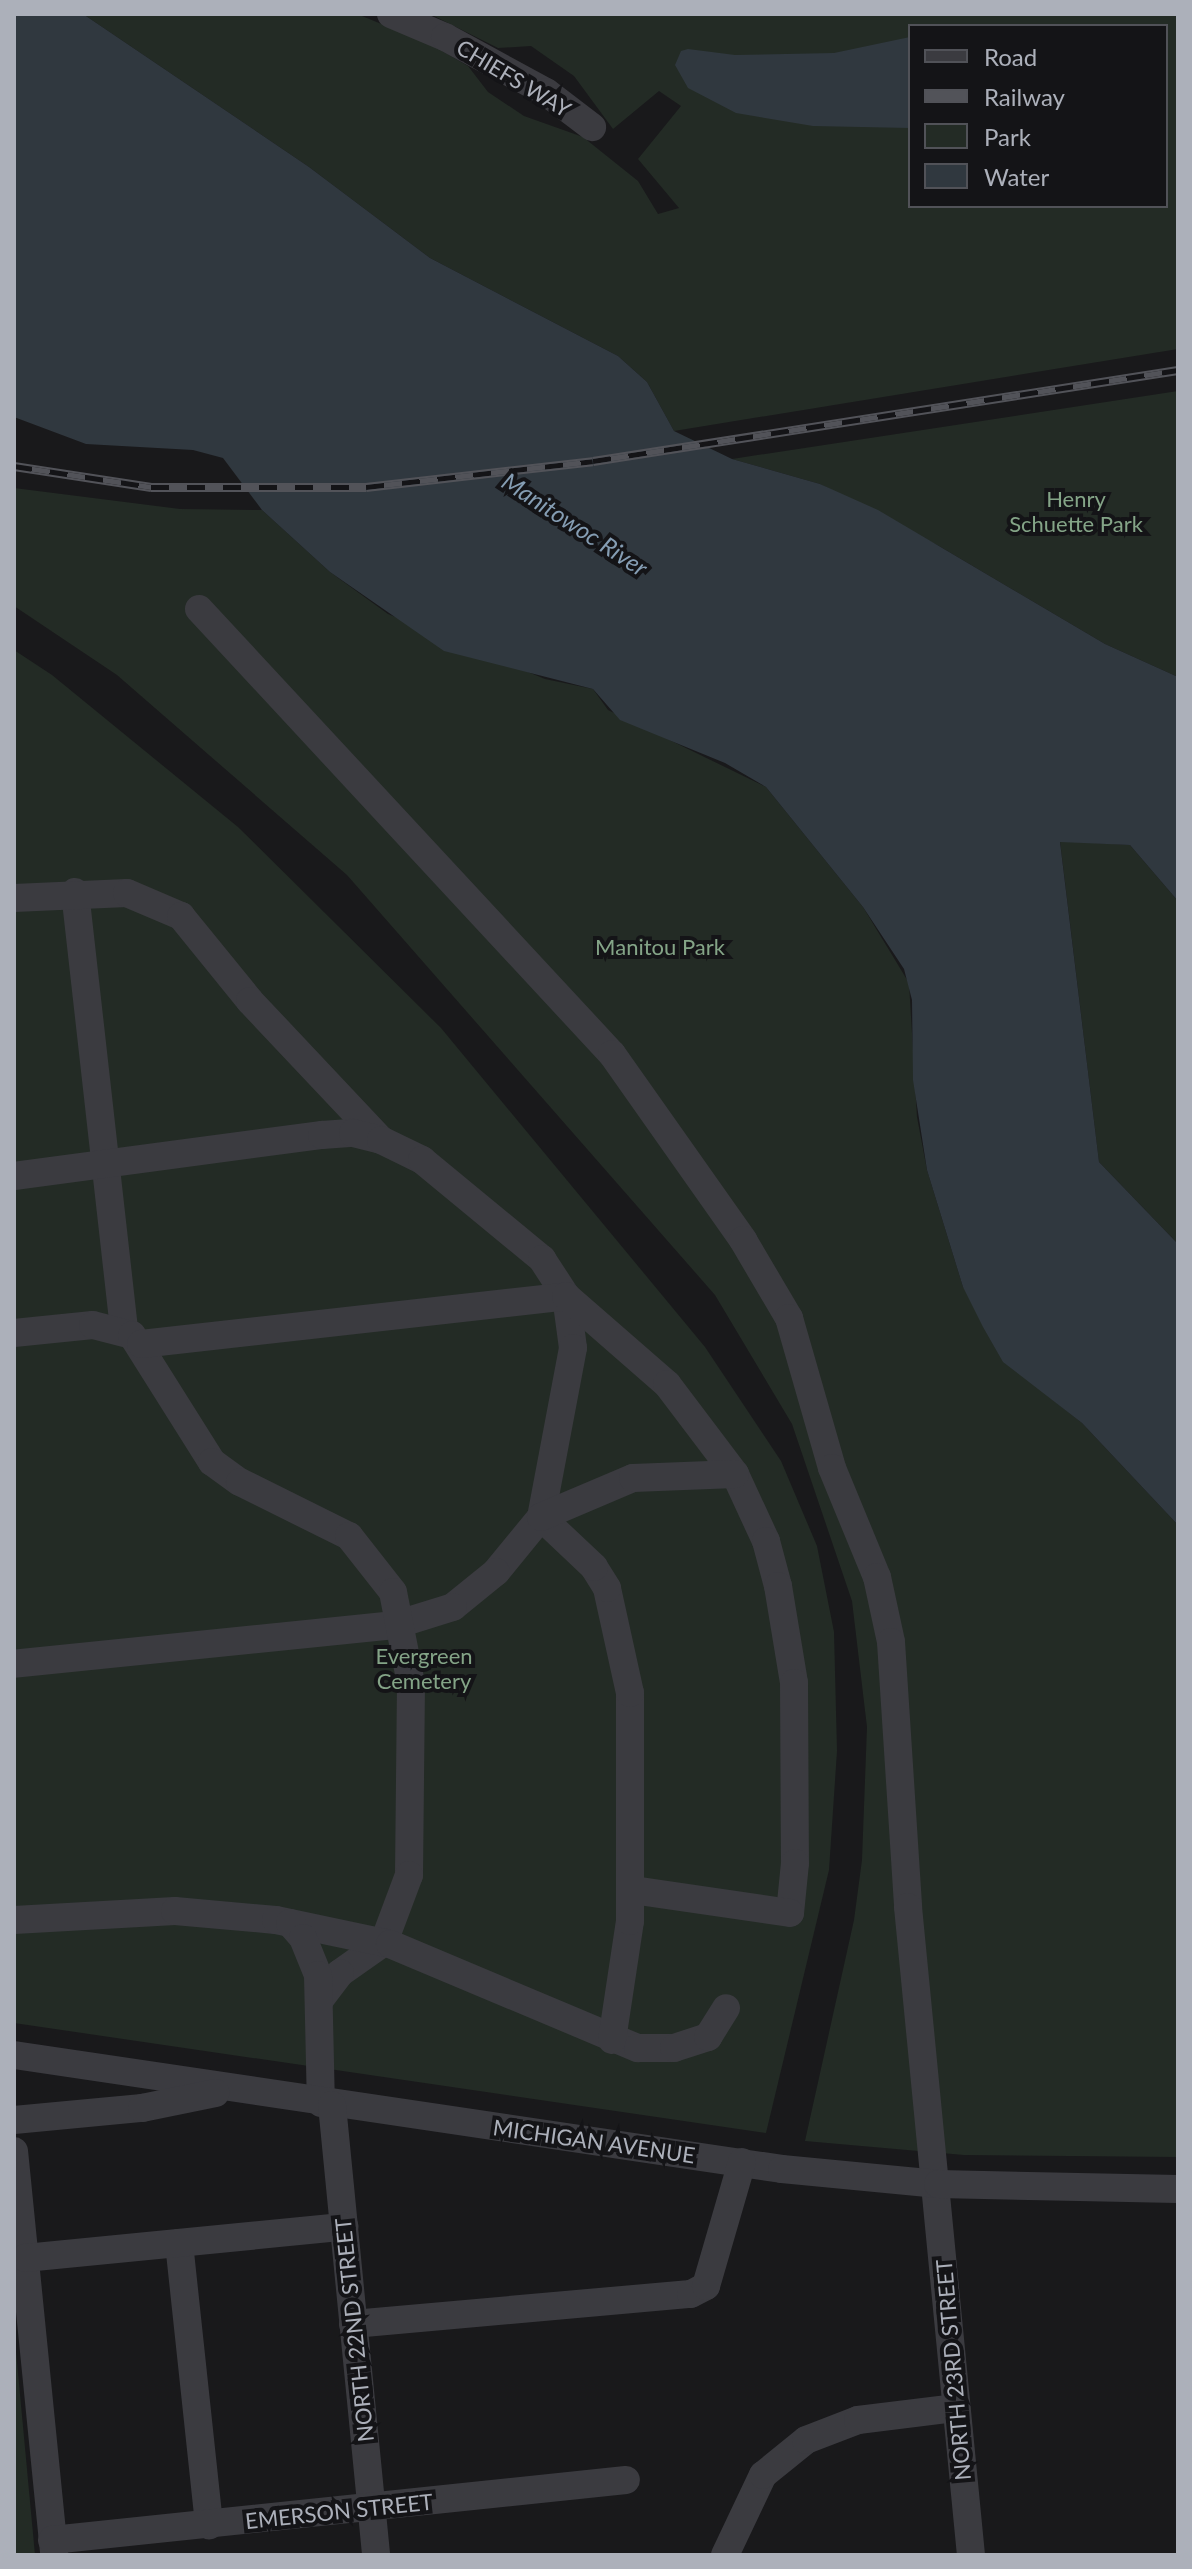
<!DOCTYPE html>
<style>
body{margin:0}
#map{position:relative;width:1192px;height:2569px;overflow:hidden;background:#19191b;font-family:Lato,sans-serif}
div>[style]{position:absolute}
.green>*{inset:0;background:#232b25}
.water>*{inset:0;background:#30383f}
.minor>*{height:28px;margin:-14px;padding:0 14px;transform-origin:14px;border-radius:14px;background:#3b3b40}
.rail>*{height:9px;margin-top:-4.5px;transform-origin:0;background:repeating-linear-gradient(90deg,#141417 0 18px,#525359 0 36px);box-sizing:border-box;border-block:2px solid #525359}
span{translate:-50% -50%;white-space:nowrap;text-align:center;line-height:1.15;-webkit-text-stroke:8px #141417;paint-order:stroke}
.street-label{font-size:22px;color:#acb0ba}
.park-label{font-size:22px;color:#84a487}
.water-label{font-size:24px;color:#859db3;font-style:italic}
.frame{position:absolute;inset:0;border:16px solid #acb0ba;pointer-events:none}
.legend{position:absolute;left:908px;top:24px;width:260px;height:184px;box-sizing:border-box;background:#141417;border:2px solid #515258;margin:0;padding:10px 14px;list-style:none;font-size:24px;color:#acb0ba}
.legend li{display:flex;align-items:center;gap:16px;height:40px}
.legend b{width:40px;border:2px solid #515258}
</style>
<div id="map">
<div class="green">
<i style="clip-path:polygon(evenodd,83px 14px,357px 14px,428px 43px,468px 66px,488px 92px,524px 116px,583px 137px,638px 181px,658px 214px,679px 208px,638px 159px,681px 106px,659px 91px,613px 129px,574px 76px,531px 46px,498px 48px,430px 14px,1178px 14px,1178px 349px,674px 431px,647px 382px,618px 356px,430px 258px,309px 167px,83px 14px,910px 26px,1166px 26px,1166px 206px,910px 206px,910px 26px)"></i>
<i style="clip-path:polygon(1178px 391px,1178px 677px,1105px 644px,939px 546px,820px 484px,732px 459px)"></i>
<i style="clip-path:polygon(14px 488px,180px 509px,262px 510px,330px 572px,388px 614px,545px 679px,593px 689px,608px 710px,766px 787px,863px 907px,909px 983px,917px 1117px,927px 1170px,963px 1287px,1048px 1396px,1082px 1423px,1178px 1525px,1178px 2157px,964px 2155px,805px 2141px,854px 1920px,862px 1860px,867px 1727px,852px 1601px,792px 1424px,715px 1295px,347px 875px,117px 675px,14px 606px)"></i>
<i style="clip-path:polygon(14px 650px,52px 675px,238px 827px,441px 1028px,705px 1347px,781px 1461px,817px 1546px,834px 1632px,837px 1751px,829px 1870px,766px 2133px,14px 2023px)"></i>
<i style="clip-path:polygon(1060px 841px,1130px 845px,1178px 901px,1178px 1244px,1099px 1162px)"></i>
<i style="clip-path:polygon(14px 2330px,35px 2555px,14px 2555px)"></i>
</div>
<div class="water">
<i style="clip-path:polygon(14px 14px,83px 14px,309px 167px,430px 258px,618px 356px,647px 382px,674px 431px,732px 459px,820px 484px,878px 510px,1105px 644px,1178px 677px,1178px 901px,1130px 845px,1060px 842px,1099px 1162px,1178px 1244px,1178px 1525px,1082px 1423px,1003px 1362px,983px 1327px,963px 1287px,927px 1170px,913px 1080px,912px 1000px,904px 969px,863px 907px,766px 787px,725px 763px,620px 720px,593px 689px,444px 651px,330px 572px,262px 510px,223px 458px,193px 450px,86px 444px,14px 417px)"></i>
<i style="clip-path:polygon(910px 37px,910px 128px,813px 126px,736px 113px,688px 88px,675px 65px,681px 51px,688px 49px,735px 55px,834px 53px)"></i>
</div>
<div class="minor">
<i style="left:391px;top:14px;width:59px;rotate:23.1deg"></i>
<i style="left:445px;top:37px;width:115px;rotate:28.6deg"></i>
<i style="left:546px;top:92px;width:58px;rotate:37.3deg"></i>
<i style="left:199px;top:609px;width:607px;rotate:47.14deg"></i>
<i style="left:612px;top:1054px;width:228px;rotate:54.8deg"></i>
<i style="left:743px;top:1240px;width:91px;rotate:59.5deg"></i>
<i style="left:789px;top:1318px;width:156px;rotate:74deg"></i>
<i style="left:832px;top:1468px;width:118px;rotate:67.6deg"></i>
<i style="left:877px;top:1577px;width:66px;rotate:77.8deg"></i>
<i style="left:891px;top:1642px;width:266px;rotate:86.3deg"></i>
<i style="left:908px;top:1907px;width:651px;rotate:84.45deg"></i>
<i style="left:75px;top:892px;width:441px;rotate:83.6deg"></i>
<i style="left:14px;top:898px;width:113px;rotate:-2.5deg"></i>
<i style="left:127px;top:893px;width:59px;rotate:23.1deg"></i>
<i style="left:181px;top:916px;width:109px;rotate:50.9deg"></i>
<i style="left:250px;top:1001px;width:191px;rotate:46.7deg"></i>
<i style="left:14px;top:1176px;width:311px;rotate:-7.6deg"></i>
<i style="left:322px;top:1135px;width:31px;rotate:-4deg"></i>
<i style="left:353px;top:1133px;width:29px;rotate:14deg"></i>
<i style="left:381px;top:1140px;width:46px;rotate:26deg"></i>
<i style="left:422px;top:1160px;width:156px;rotate:39.5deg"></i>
<i style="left:542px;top:1259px;width:44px;rotate:57deg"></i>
<i style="left:566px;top:1296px;width:52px;rotate:82.3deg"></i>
<i style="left:573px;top:1348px;width:172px;rotate:100.7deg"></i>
<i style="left:541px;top:1517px;width:71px;rotate:129.3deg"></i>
<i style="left:496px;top:1572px;width:55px;rotate:140.9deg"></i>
<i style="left:453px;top:1607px;width:61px;rotate:162.8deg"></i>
<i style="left:395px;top:1625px;width:383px;rotate:174.2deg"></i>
<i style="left:14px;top:1333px;width:79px;rotate:-5.8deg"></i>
<i style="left:93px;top:1325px;width:40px;rotate:14.4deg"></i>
<i style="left:132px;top:1335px;width:150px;rotate:57.8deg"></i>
<i style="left:212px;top:1462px;width:34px;rotate:36deg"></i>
<i style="left:240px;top:1482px;width:122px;rotate:26.4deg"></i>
<i style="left:349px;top:1536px;width:71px;rotate:51.8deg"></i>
<i style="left:393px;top:1592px;width:94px;rotate:78.9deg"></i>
<i style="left:411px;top:1684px;width:191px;rotate:90.6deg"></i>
<i style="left:409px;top:1875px;width:72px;rotate:110.5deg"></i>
<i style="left:384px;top:1942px;width:54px;rotate:144.8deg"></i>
<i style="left:340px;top:1973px;width:34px;rotate:127deg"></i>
<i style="left:141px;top:1344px;width:428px;rotate:-6.4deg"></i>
<i style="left:566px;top:1296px;width:134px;rotate:41.1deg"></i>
<i style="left:667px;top:1384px;width:113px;rotate:52.9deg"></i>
<i style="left:735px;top:1474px;width:74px;rotate:65.2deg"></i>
<i style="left:766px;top:1541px;width:47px;rotate:75.1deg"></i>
<i style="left:778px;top:1586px;width:98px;rotate:80.6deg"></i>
<i style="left:794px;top:1683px;width:180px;rotate:89.7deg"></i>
<i style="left:795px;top:1863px;width:50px;rotate:95.7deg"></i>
<i style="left:790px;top:1913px;width:160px;rotate:-171.7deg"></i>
<i style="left:14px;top:1920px;width:161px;rotate:-3.2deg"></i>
<i style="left:175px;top:1911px;width:101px;rotate:5.1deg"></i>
<i style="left:276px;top:1920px;width:116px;rotate:11.9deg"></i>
<i style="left:390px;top:1944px;width:269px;rotate:22.8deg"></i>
<i style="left:638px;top:2048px;width:36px"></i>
<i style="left:674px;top:2048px;width:36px;rotate:-18deg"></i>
<i style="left:708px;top:2037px;width:34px;rotate:-58deg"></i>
<i style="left:290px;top:1923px;width:20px;rotate:49deg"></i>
<i style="left:303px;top:1938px;width:40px;rotate:68deg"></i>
<i style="left:318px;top:1975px;width:128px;rotate:88.7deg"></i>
<i style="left:612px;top:2040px;width:120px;rotate:-81.4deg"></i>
<i style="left:630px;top:1921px;width:228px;rotate:-90deg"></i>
<i style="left:630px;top:1693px;width:107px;rotate:-102.4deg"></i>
<i style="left:607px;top:1588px;width:25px;rotate:-122deg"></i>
<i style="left:594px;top:1567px;width:73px;rotate:-136.7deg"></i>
<i style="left:541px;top:1517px;width:100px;rotate:-23deg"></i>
<i style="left:633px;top:1478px;width:102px;rotate:-2.2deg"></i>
<i style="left:14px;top:2055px;width:776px;rotate:8.44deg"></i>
<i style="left:782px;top:2169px;width:157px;rotate:5.5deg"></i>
<i style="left:938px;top:2184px;width:240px;rotate:1.2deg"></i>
<i style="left:332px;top:2105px;width:452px;rotate:84.4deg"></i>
<i style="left:14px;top:2120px;width:129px;rotate:-5.4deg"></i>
<i style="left:142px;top:2108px;width:75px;rotate:-11.6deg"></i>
<i style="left:14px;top:2151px;width:406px;rotate:84.3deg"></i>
<i style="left:179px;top:2243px;width:284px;rotate:83.9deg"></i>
<i style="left:25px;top:2258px;width:321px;rotate:-5.6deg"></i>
<i style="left:353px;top:2324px;width:339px;rotate:-5.1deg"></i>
<i style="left:691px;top:2294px;width:17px;rotate:-28deg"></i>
<i style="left:706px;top:2286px;width:129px;rotate:-73.8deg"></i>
<i style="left:52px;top:2540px;width:577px;rotate:-5.97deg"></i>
<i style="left:725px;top:2555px;width:89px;rotate:-64.6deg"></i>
<i style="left:763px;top:2475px;width:55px;rotate:-39.1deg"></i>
<i style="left:806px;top:2440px;width:56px;rotate:-21deg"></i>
<i style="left:858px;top:2420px;width:99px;rotate:-7deg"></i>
</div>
<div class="rail">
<i style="left:14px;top:466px;width:139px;rotate:8.7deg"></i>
<i style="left:151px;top:487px;width:215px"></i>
<i style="left:366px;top:487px;width:228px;rotate:-6.5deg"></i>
<i style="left:593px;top:461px;width:592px;rotate:-8.84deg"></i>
</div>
<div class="street-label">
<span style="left:514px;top:78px;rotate:31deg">CHIEFS WAY</span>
<span style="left:594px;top:2141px;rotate:8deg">MICHIGAN AVENUE</span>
<span style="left:354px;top:2330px;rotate:-96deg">NORTH 22ND STREET</span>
<span style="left:953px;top:2370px;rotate:-95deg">NORTH 23RD STREET</span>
<span style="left:339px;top:2511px;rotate:-6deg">EMERSON STREET</span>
</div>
<div class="park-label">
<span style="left:1076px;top:511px">Henry<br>Schuette Park</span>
<span style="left:660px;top:947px">Manitou Park</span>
<span style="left:424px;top:1668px">Evergreen<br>Cemetery</span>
</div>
<div class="water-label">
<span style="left:575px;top:524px;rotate:33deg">Manitowoc River</span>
</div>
<div class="frame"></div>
<ul class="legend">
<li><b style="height:10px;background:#3b3b40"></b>Road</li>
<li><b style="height:10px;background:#525359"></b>Railway</li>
<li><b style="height:22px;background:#232b25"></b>Park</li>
<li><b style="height:22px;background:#30383f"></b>Water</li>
</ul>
</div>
